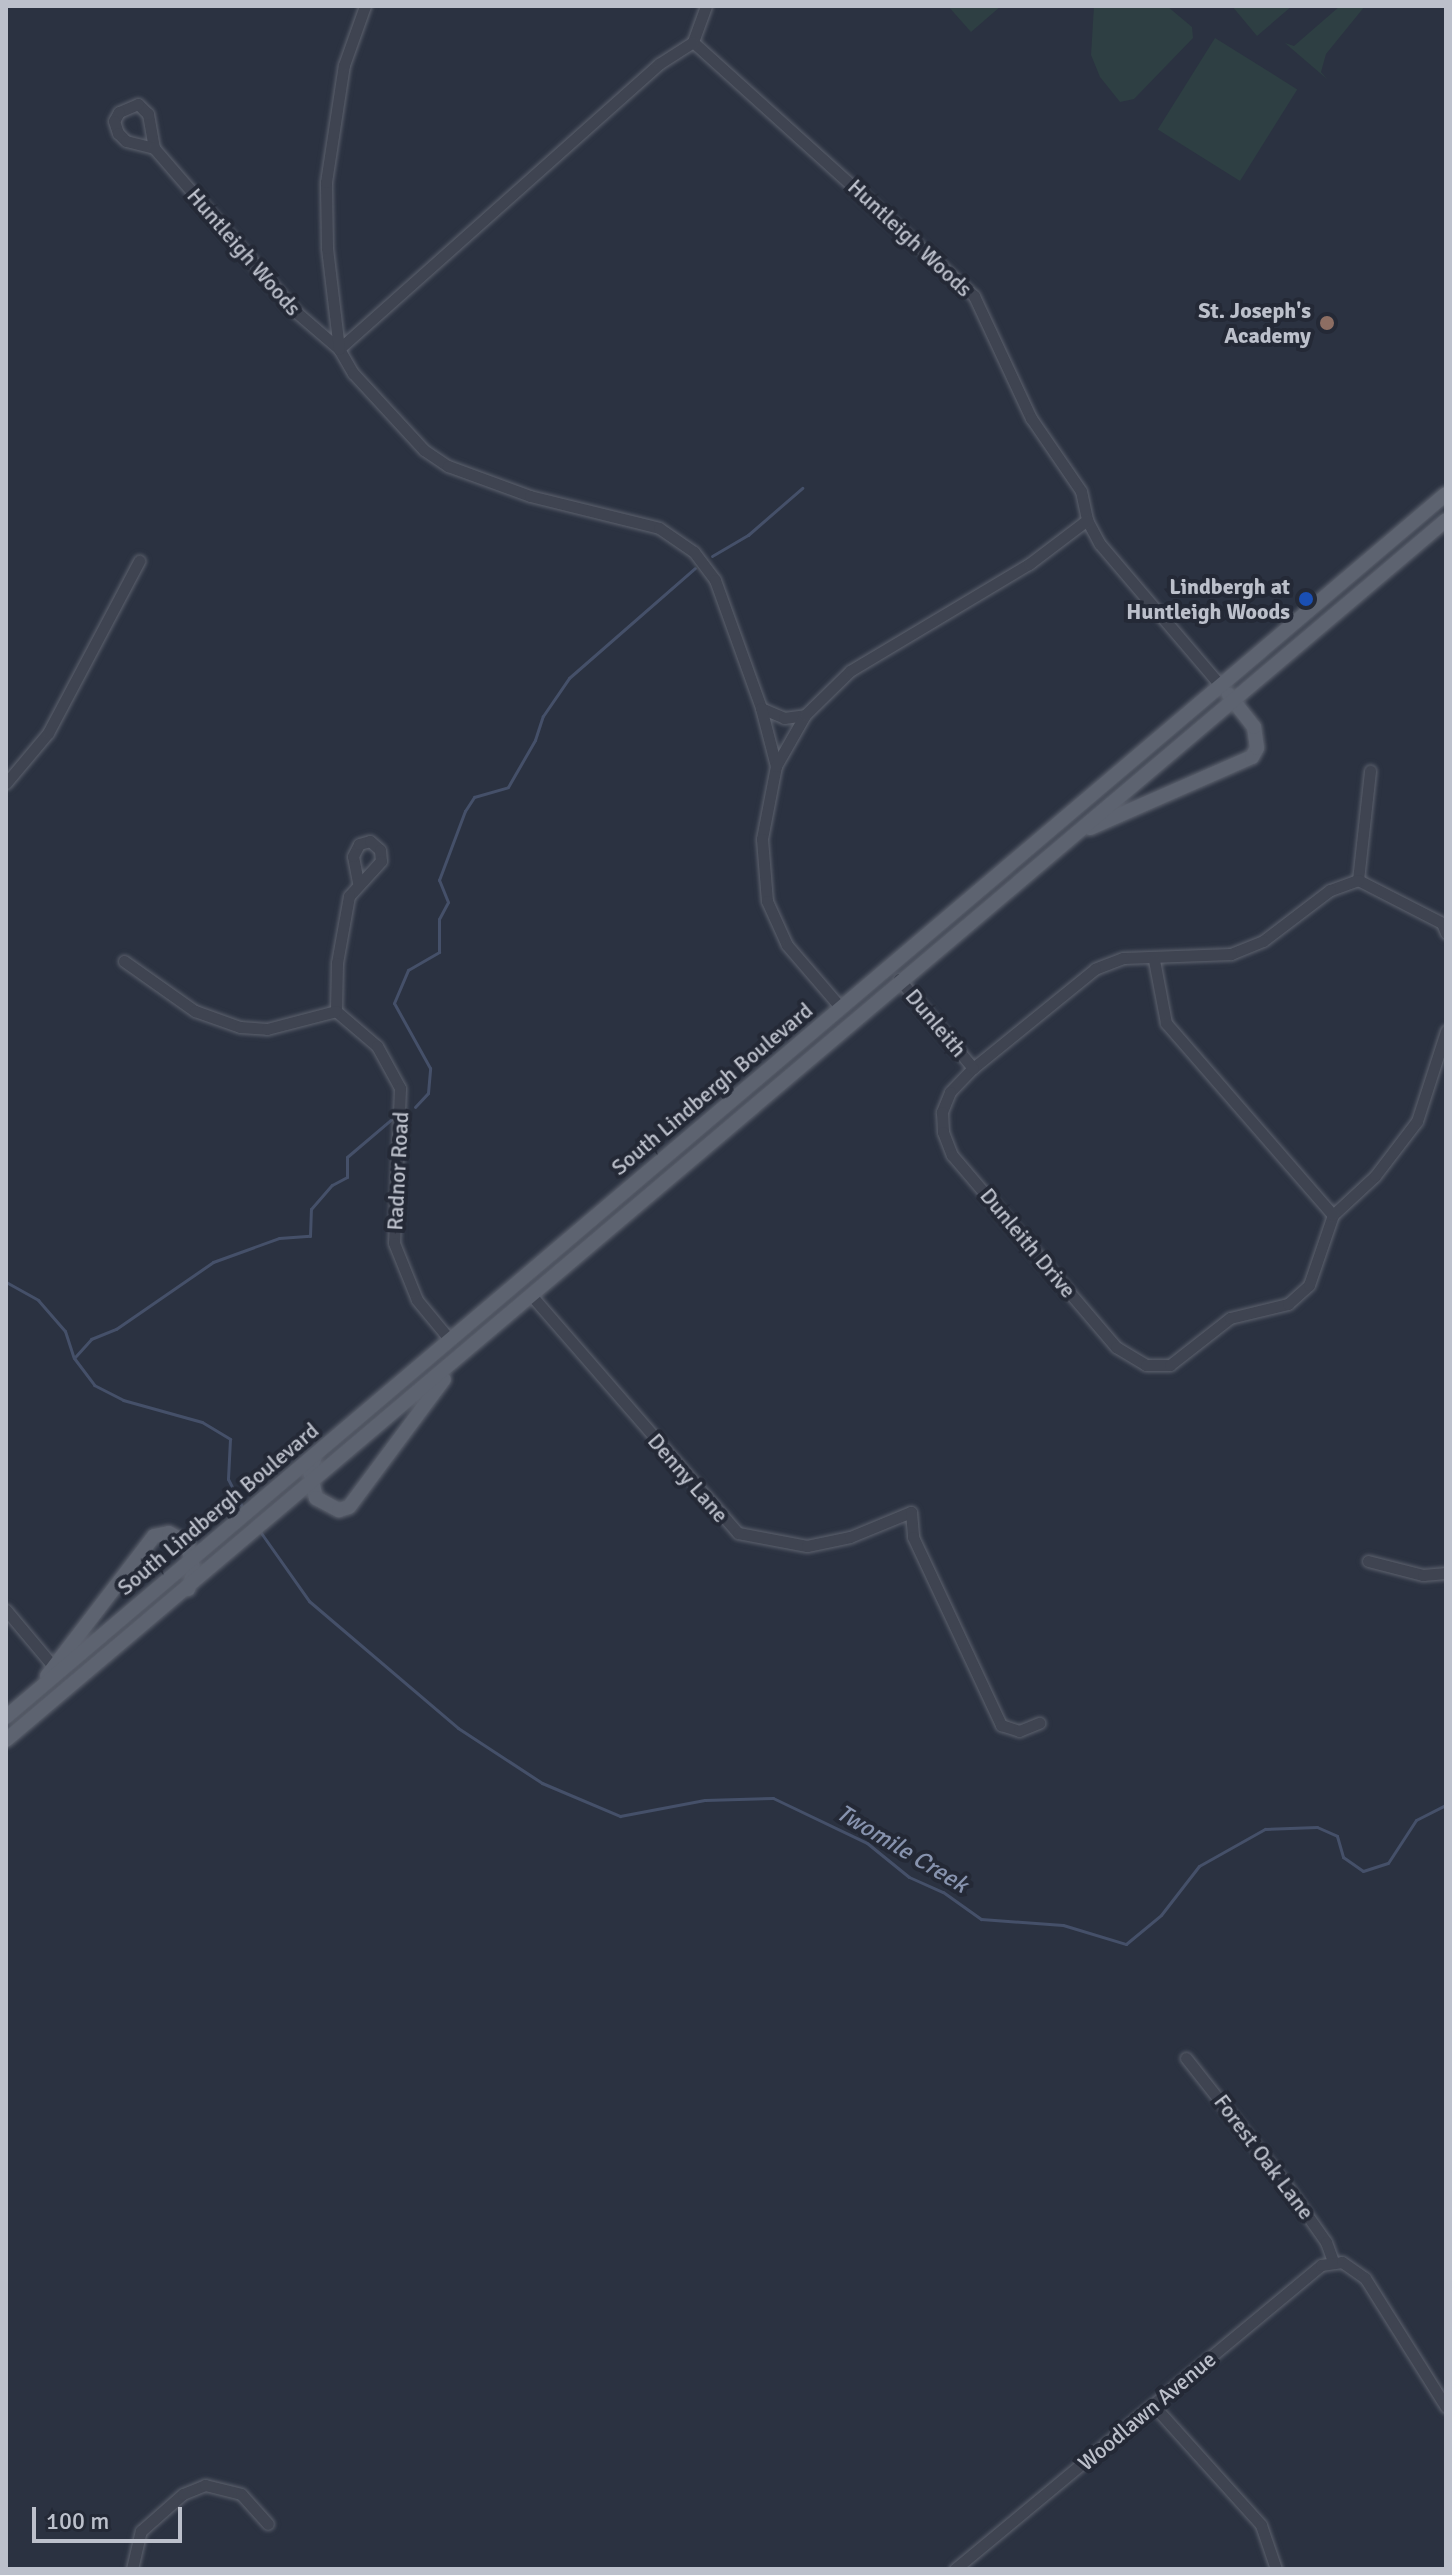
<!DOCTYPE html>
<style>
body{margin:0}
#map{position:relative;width:1452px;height:2575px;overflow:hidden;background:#2b3241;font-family:Signika,sans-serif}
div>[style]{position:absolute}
.green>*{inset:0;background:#2e3f43;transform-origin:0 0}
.stream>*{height:3px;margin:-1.5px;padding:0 1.5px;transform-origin:1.5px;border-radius:1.5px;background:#455069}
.roads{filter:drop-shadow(0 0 2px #5d626e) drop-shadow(0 0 2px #5d626e)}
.minor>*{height:11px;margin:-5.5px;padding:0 5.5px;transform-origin:5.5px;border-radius:5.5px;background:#3f4451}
.major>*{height:14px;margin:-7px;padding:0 7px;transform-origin:7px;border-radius:7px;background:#5d6370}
.dots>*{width:22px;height:22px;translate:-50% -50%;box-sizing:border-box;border:4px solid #242936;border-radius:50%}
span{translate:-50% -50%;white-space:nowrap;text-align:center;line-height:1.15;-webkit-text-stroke:8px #242936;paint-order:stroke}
.street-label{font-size:22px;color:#bcc0cb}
.poi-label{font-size:22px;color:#bcc0cb;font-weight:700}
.right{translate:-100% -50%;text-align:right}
.water-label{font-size:24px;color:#8793ae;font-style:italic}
.frame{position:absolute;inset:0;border:8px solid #bcc0cb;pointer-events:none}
.scale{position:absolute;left:32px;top:2507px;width:150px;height:36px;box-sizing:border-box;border:4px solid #bcc0cb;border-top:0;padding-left:10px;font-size:24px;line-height:28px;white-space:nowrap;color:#bcc0cb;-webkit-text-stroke:6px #242936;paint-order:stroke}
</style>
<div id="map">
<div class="green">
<i style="clip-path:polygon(948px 6px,1001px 6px,971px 32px)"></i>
<i style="clip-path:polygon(1094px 6px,1167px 6px,1192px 27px,1193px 38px,1134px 99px,1120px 102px,1100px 77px,1091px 55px)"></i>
<i style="clip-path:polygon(1232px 6px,1292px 6px,1257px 36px)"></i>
<i style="clip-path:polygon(1340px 6px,1365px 6px,1326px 54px,1321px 72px,1327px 79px,1285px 43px,1294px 46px)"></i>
<i style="left:1215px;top:38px;width:97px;height:108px;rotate:32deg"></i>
</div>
<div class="stream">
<i style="left:712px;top:556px;width:42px;rotate:-30.3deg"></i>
<i style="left:748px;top:535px;width:72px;rotate:-41deg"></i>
<i style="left:415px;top:1107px;width:19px;rotate:-47deg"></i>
<i style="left:428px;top:1093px;width:25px;rotate:-85deg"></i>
<i style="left:430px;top:1068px;width:74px;rotate:-119deg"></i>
<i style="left:394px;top:1003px;width:36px;rotate:-67deg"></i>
<i style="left:408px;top:970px;width:36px;rotate:-30deg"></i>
<i style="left:439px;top:952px;width:33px;rotate:-90deg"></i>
<i style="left:439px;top:919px;width:19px;rotate:-62deg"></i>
<i style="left:448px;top:902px;width:24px;rotate:-112deg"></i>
<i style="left:439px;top:880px;width:74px;rotate:-69.4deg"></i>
<i style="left:465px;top:811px;width:17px;rotate:-57deg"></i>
<i style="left:474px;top:797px;width:35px;rotate:-16deg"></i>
<i style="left:508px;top:787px;width:54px;rotate:-60.1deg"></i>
<i style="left:535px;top:740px;width:25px;rotate:-72deg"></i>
<i style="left:543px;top:716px;width:46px;rotate:-55.6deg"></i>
<i style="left:569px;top:678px;width:167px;rotate:-41.1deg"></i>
<i style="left:6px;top:1282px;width:37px;rotate:29deg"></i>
<i style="left:38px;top:1300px;width:41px;rotate:48.9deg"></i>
<i style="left:65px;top:1331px;width:28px;rotate:72deg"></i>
<i style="left:74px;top:1358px;width:34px;rotate:53deg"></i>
<i style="left:94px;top:1385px;width:33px;rotate:27deg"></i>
<i style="left:123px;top:1400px;width:82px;rotate:15.6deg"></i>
<i style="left:202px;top:1422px;width:33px;rotate:31deg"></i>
<i style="left:230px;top:1439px;width:40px;rotate:92.9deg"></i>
<i style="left:228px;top:1479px;width:33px;rotate:63deg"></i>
<i style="left:75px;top:1357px;width:24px;rotate:-48deg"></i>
<i style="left:91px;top:1339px;width:27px;rotate:-22deg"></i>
<i style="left:116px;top:1329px;width:118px;rotate:-34.6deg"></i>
<i style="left:213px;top:1262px;width:70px;rotate:-20deg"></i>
<i style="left:279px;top:1238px;width:31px;rotate:-4deg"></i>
<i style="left:310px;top:1236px;width:27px;rotate:-88deg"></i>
<i style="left:311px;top:1209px;width:32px;rotate:-49deg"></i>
<i style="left:332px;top:1185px;width:17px;rotate:-28deg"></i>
<i style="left:347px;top:1177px;width:20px;rotate:-90deg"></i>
<i style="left:347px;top:1157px;width:60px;rotate:-40.3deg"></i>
<i style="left:259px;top:1530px;width:87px;rotate:54.8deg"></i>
<i style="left:309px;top:1601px;width:196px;rotate:40.4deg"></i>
<i style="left:458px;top:1728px;width:100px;rotate:33.2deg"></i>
<i style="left:542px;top:1783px;width:85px;rotate:22.9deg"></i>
<i style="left:620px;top:1816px;width:86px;rotate:-10.7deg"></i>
<i style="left:705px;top:1800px;width:68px;rotate:-1.7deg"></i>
<i style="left:773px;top:1798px;width:104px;rotate:25.6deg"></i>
<i style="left:867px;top:1843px;width:54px;rotate:39deg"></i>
<i style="left:909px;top:1877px;width:37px;rotate:24deg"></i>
<i style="left:943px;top:1892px;width:47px;rotate:35.4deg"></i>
<i style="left:981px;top:1919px;width:82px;rotate:4.2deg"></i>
<i style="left:1063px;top:1925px;width:66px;rotate:16.8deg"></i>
<i style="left:1126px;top:1944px;width:45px;rotate:-39.6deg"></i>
<i style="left:1161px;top:1915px;width:62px;rotate:-52.2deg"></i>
<i style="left:1199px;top:1866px;width:76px;rotate:-29.3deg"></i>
<i style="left:1265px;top:1829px;width:52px;rotate:-2.2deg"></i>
<i style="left:1317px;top:1827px;width:22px;rotate:24deg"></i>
<i style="left:1337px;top:1836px;width:22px;rotate:74deg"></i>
<i style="left:1343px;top:1857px;width:24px;rotate:35deg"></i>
<i style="left:1363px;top:1871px;width:26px;rotate:-18deg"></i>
<i style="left:1388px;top:1863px;width:51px;rotate:-56.9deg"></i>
<i style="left:1416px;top:1820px;width:34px;rotate:-27deg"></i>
</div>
<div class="roads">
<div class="minor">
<i style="left:706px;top:6px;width:38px;rotate:110deg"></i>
<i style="left:693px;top:42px;width:379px;rotate:42.1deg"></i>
<i style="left:974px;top:296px;width:135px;rotate:65deg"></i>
<i style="left:1031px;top:418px;width:88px;rotate:55.6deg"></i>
<i style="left:1081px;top:491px;width:30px;rotate:78deg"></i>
<i style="left:1087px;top:520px;width:27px;rotate:62deg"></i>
<i style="left:1100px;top:544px;width:185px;rotate:49.6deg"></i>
<i style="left:154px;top:148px;width:35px;rotate:-100deg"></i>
<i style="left:148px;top:114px;width:14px;rotate:-135deg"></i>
<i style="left:138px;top:104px;width:21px;rotate:157deg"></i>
<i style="left:119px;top:112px;width:10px;rotate:119deg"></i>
<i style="left:114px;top:121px;width:13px;rotate:72deg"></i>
<i style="left:118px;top:133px;width:11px;rotate:45deg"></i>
<i style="left:126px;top:141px;width:29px;rotate:14deg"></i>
<i style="left:154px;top:148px;width:216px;rotate:49.1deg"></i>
<i style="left:295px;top:311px;width:58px;rotate:40.8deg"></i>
<i style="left:339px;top:349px;width:28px;rotate:60deg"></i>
<i style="left:353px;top:373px;width:105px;rotate:47.3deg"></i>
<i style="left:424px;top:450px;width:29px;rotate:34deg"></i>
<i style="left:448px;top:466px;width:87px;rotate:20.1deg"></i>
<i style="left:530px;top:496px;width:133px;rotate:13.9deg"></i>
<i style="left:659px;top:528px;width:42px;rotate:34.4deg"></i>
<i style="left:694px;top:552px;width:35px;rotate:53deg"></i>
<i style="left:715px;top:580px;width:136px;rotate:70.2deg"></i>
<i style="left:761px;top:708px;width:25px;rotate:23deg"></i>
<i style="left:784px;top:718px;width:21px;rotate:-8deg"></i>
<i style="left:339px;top:349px;width:429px;rotate:-41.7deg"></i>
<i style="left:659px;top:64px;width:40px;rotate:-32.9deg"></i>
<i style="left:339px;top:349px;width:102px;rotate:-96.8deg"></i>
<i style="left:327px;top:248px;width:66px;rotate:-90.9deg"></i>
<i style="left:326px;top:182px;width:118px;rotate:-81.3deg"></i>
<i style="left:344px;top:65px;width:63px;rotate:-70.4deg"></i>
<i style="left:761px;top:708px;width:60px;rotate:75.5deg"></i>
<i style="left:776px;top:766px;width:74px;rotate:100.9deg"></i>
<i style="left:762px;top:839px;width:62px;rotate:85.4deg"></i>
<i style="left:767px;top:901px;width:48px;rotate:65.6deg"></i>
<i style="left:787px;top:945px;width:83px;rotate:49.4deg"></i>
<i style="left:776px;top:766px;width:59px;rotate:-60.4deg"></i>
<i style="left:805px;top:715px;width:63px;rotate:-44.4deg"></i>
<i style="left:850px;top:671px;width:209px;rotate:-30.9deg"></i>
<i style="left:1029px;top:564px;width:73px;rotate:-37.2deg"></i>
<i style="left:6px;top:783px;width:65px;rotate:-50deg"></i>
<i style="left:48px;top:733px;width:195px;rotate:-62.1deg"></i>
<i style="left:1358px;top:880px;width:110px;rotate:-83.7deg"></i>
<i style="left:358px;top:882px;width:26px;rotate:-101deg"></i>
<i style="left:353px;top:856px;width:13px;rotate:-63deg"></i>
<i style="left:359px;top:844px;width:11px;rotate:-15deg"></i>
<i style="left:370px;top:841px;width:13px;rotate:42deg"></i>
<i style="left:380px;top:850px;width:11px;rotate:85deg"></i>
<i style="left:381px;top:861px;width:47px;rotate:132.4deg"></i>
<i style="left:349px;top:896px;width:68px;rotate:100.2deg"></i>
<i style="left:337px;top:963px;width:48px;rotate:91.2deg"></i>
<i style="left:336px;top:1011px;width:54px;rotate:40.5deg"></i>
<i style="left:377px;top:1046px;width:48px;rotate:61.3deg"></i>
<i style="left:400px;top:1088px;width:155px;rotate:92.2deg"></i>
<i style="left:394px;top:1243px;width:61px;rotate:68deg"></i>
<i style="left:417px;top:1300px;width:52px;rotate:50.5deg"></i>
<i style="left:1446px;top:933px;width:11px;rotate:-112deg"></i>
<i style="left:1442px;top:923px;width:94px;rotate:-152.9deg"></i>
<i style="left:1358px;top:880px;width:30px;rotate:160deg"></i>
<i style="left:1330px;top:890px;width:84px;rotate:142.7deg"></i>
<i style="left:1263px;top:941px;width:35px;rotate:158deg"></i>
<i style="left:1231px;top:954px;width:108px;rotate:177.9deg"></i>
<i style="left:1123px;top:958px;width:30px;rotate:159deg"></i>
<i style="left:1095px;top:969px;width:157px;rotate:140.9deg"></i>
<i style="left:973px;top:1068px;width:33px;rotate:134deg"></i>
<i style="left:950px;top:1092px;width:22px;rotate:112deg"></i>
<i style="left:942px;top:1112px;width:20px;rotate:87deg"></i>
<i style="left:943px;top:1132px;width:25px;rotate:69deg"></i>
<i style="left:952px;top:1155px;width:253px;rotate:49.5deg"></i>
<i style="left:1116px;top:1347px;width:35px;rotate:31deg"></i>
<i style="left:1146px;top:1365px;width:24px"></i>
<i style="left:1170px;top:1365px;width:76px;rotate:-38.1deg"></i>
<i style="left:1230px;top:1318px;width:60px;rotate:-13.6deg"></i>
<i style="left:1288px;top:1304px;width:28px;rotate:-42deg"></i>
<i style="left:1309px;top:1285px;width:74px;rotate:-71.1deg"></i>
<i style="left:1333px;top:1215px;width:57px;rotate:-42.9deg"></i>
<i style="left:1375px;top:1176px;width:69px;rotate:-52.6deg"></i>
<i style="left:1417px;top:1121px;width:95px;rotate:-72.1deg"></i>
<i style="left:1154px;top:960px;width:64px;rotate:79.2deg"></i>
<i style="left:1166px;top:1023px;width:254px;rotate:49deg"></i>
<i style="left:124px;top:961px;width:87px;rotate:35.2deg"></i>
<i style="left:195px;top:1011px;width:48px;rotate:19.6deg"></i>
<i style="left:240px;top:1027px;width:27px;rotate:4deg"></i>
<i style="left:267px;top:1029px;width:71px;rotate:-14.6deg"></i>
<i style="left:899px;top:979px;width:116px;rotate:50.3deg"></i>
<i style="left:531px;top:1295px;width:315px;rotate:49deg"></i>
<i style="left:738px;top:1533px;width:70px;rotate:10.7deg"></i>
<i style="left:807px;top:1546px;width:44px;rotate:-11.8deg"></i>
<i style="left:850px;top:1537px;width:66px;rotate:-22.3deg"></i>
<i style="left:911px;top:1512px;width:25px;rotate:85deg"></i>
<i style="left:913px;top:1537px;width:208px;rotate:64.9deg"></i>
<i style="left:1001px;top:1725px;width:19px;rotate:18deg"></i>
<i style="left:1019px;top:1731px;width:22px;rotate:-22deg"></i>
<i style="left:1368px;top:1561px;width:57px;rotate:14.3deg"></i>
<i style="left:1423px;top:1575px;width:23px;rotate:-5deg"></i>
<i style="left:6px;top:1610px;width:73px;rotate:50deg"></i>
<i style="left:1186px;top:2058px;width:158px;rotate:51.7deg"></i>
<i style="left:1284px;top:2182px;width:73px;rotate:55deg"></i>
<i style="left:1326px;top:2242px;width:20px;rotate:70deg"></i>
<i style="left:1154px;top:2406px;width:160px;rotate:48deg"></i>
<i style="left:1261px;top:2525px;width:46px;rotate:71.2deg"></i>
<i style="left:132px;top:2569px;width:39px;rotate:-77deg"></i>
<i style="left:141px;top:2531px;width:56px;rotate:-41.4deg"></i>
<i style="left:183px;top:2494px;width:24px;rotate:-22deg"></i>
<i style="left:205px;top:2485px;width:37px;rotate:14deg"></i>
<i style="left:241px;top:2494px;width:40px;rotate:48deg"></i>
<i style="left:955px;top:2569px;width:476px;rotate:-39.7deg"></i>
<i style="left:1321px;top:2265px;width:21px;rotate:-8deg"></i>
<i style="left:1342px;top:2262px;width:28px;rotate:35deg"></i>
<i style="left:1365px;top:2278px;width:152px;rotate:57.9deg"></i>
</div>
<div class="major">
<i style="left:1090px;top:828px;width:177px;rotate:-23.7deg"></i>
<i style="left:1252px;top:757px;width:10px;rotate:-61deg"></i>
<i style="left:1257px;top:748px;width:21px;rotate:-98deg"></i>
<i style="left:1254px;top:727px;width:41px;rotate:-128deg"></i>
<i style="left:315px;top:1456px;width:17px;rotate:107deg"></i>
<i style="left:310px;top:1472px;width:27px;rotate:77deg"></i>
<i style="left:316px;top:1498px;width:26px;rotate:28deg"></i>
<i style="left:339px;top:1510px;width:10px;rotate:-17deg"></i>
<i style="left:349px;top:1507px;width:159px;rotate:-53.4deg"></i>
<i style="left:47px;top:1676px;width:176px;rotate:-52.6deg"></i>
<i style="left:154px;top:1536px;width:15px;rotate:-11deg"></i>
<i style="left:169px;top:1533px;width:21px;rotate:29deg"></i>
<i style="left:187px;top:1543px;width:29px;rotate:76deg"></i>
<i style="left:194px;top:1571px;width:19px;rotate:108deg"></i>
<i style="left:6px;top:1717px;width:1889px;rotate:-40.34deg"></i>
<i style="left:6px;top:1740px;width:1887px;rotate:-40.27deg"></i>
</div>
</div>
<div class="dots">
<i style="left:1327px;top:323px;background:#8d6e63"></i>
<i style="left:1306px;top:599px;background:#1a4fb4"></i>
</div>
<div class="street-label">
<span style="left:910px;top:238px;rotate:43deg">Huntleigh Woods</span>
<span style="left:244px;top:252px;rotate:49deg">Huntleigh Woods</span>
<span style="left:936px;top:1023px;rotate:50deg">Dunleith</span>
<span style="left:712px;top:1089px;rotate:-40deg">South Lindbergh Boulevard</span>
<span style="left:398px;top:1171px;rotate:-87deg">Radnor Road</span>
<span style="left:1028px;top:1243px;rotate:50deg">Dunleith Drive</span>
<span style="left:688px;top:1478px;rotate:49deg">Denny Lane</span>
<span style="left:218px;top:1509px;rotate:-40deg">South Lindbergh Boulevard</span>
<span style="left:1264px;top:2157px;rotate:53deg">Forest Oak Lane</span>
<span style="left:1147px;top:2411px;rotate:-40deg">Woodlawn Avenue</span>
</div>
<div class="poi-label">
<span class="right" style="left:1311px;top:323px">St. Joseph's<br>Academy</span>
<span class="right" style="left:1290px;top:599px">Lindbergh at<br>Huntleigh Woods</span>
</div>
<div class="water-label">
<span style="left:902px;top:1849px;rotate:31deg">Twomile Creek</span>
</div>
<div class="frame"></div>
<div class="scale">100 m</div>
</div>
